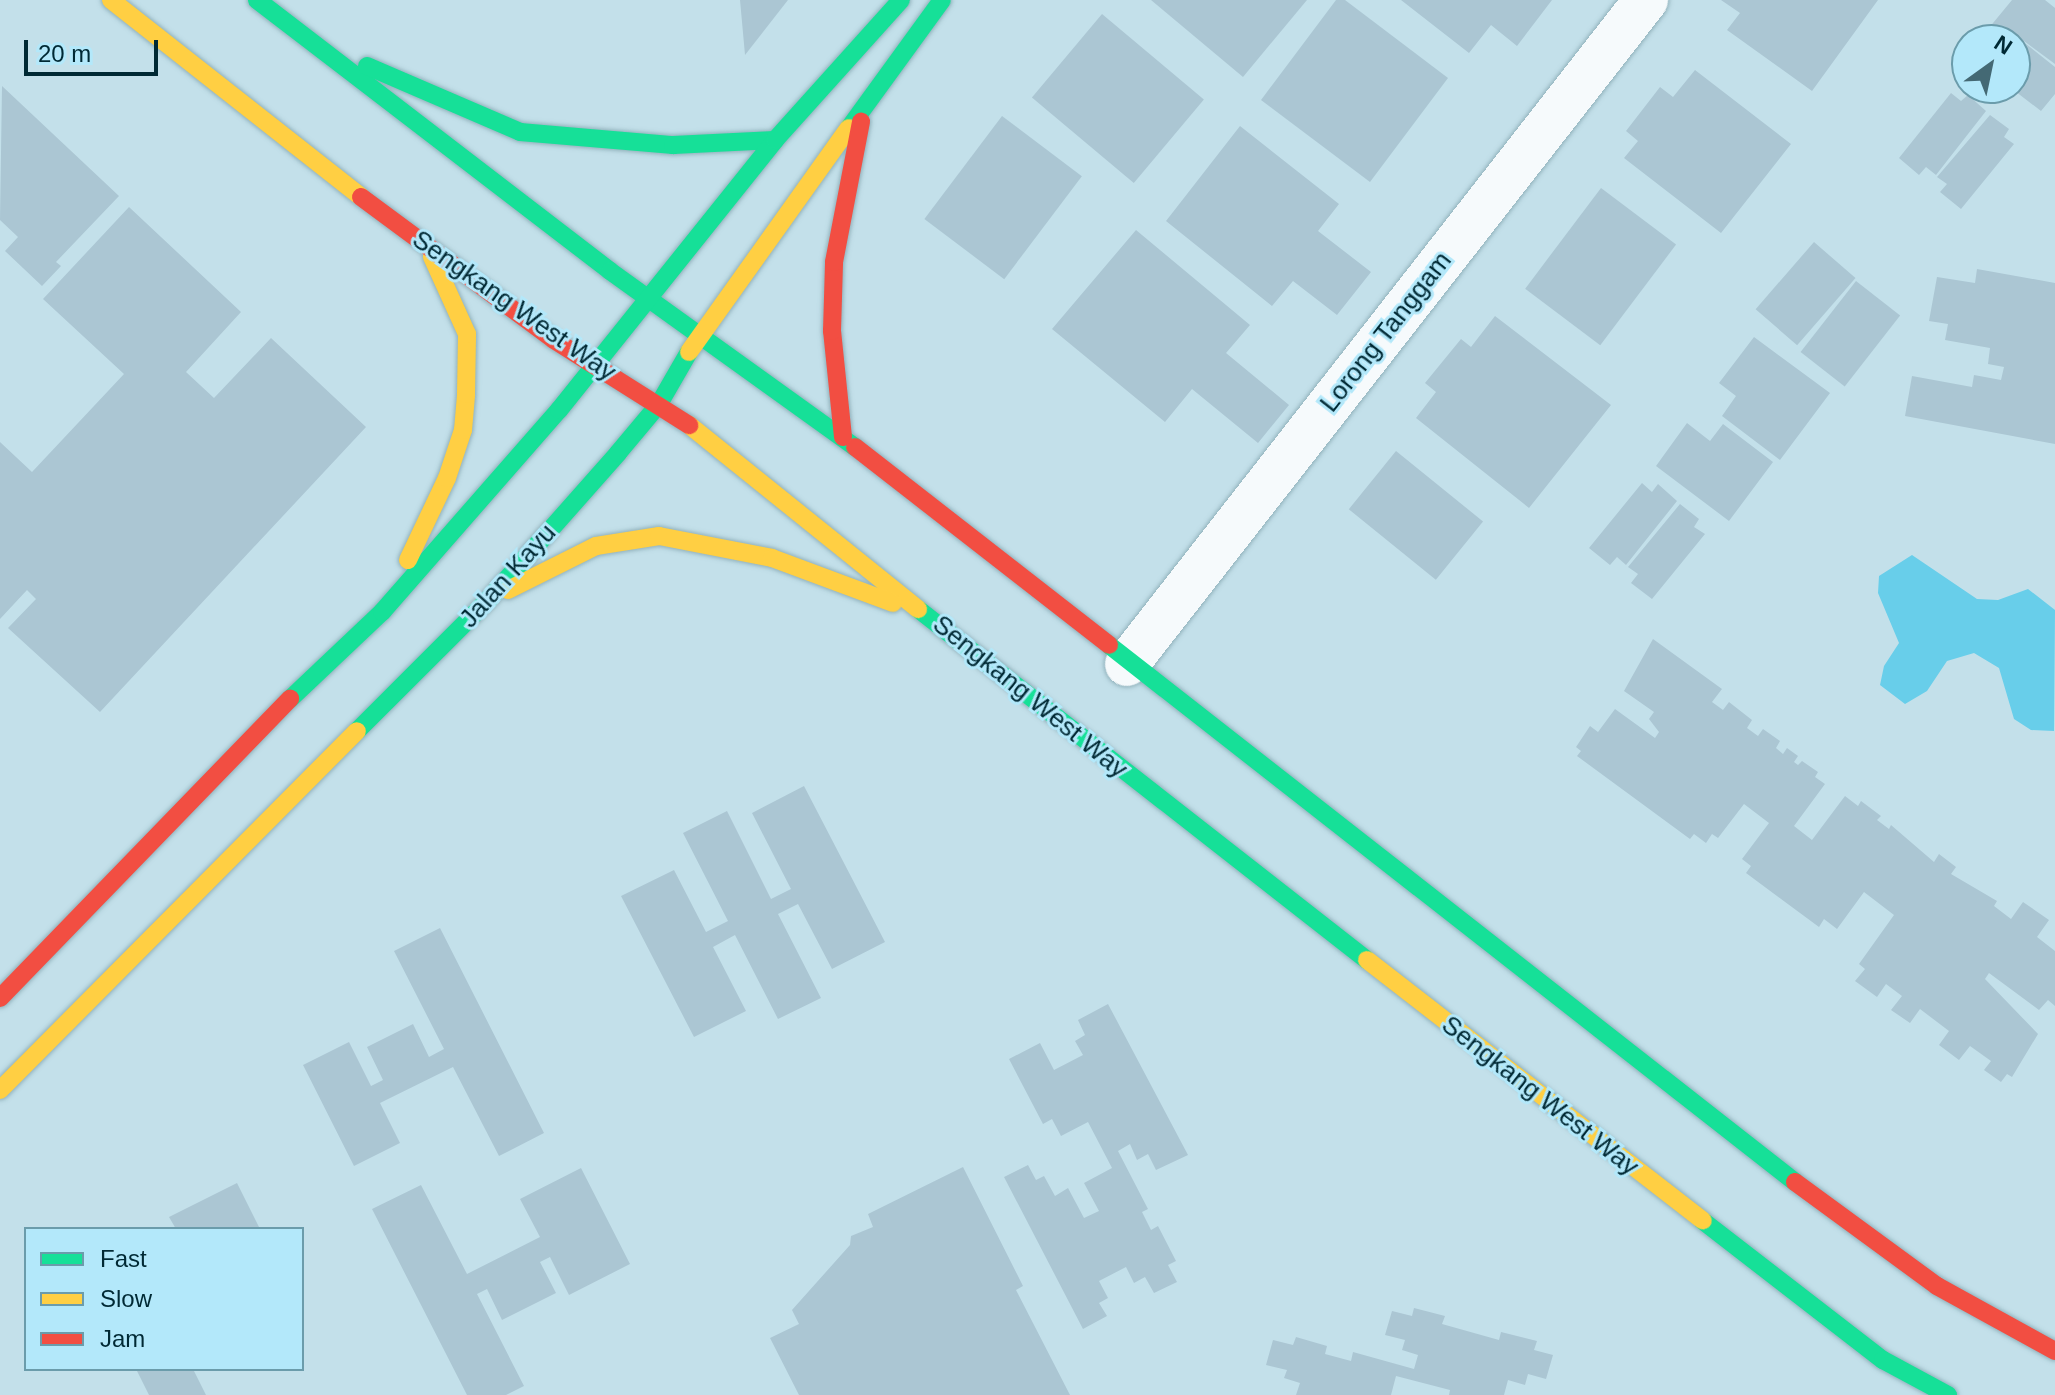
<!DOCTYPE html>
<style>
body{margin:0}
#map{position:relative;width:2055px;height:1395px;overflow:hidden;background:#c3e0ea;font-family:Arial,sans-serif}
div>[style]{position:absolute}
.water>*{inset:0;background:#68ceea}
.building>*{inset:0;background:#abc6d3;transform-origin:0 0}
.roads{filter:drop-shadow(0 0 2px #92b2bc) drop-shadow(0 0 2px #92b2bc)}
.street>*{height:44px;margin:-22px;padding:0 22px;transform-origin:22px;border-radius:22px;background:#f6fafc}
.fast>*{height:18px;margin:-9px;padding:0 9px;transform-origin:9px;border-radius:9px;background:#16e098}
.slow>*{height:18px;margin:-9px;padding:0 9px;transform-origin:9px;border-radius:9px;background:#ffcf43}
.jam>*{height:18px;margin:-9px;padding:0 9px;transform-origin:9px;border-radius:9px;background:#f24e42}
span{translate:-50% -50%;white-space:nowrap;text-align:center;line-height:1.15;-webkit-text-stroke:6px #b3e8fa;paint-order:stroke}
.street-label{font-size:26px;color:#002934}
.legend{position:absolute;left:24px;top:1227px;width:280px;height:144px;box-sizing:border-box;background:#b3e8fa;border:2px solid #6b9cab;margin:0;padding:10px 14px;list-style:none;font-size:24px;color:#002934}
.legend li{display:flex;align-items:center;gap:16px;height:40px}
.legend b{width:40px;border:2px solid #6b9cab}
.north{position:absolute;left:1951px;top:24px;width:80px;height:80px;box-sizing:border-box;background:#b3e8fa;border:2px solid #6b9cab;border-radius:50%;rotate:33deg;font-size:22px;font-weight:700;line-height:32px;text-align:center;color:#002934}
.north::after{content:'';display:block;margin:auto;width:28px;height:36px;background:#446974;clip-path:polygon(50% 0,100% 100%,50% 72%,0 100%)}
.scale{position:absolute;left:24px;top:40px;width:134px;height:36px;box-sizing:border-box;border:4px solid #002934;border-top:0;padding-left:10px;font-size:24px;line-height:28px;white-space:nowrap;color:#002934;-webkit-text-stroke:6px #b3e8fa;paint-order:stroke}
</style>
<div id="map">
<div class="water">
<i style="clip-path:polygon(1912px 555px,1977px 599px,1998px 600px,2028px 589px,2055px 610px,2054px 731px,2031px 730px,2014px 719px,1999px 668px,1974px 653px,1947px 661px,1927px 691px,1905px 704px,1880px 685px,1884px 666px,1899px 643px,1878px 593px,1879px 576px)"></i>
</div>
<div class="building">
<i style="clip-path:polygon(740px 0,788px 0,745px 55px)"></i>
<i style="clip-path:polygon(1151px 0,1307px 0,1243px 77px)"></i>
<i style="clip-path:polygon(1336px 0,1345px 0,1448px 78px,1370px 182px,1261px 100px)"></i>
<i style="clip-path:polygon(1401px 0,1552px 0,1517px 46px,1491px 25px,1469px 53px)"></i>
<i style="clip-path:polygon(1721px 0,1878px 0,1812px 91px,1727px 30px,1740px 13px)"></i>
<i style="clip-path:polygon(2012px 0,2045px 0,2055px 8px,2055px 64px,2001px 24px,2055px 67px,2055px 94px,2041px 111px,2011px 88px,2015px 40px,1979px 40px)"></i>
<i style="left:1102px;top:14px;width:133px;height:109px;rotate:40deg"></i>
<i style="clip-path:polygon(1695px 70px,1791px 144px,1721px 233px,1624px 158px,1638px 141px,1626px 131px,1660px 87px,1673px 97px)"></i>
<i style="clip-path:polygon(2px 86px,119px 196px,56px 262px,61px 266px,42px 286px,5px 251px,18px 237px,0 220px)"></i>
<i style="clip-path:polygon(1951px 93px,1961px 101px,1968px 95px,1986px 111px,1936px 175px,1926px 167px,1919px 175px,1899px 158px)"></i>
<i style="clip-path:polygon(1990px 115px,2009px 129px,2004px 137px,2014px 144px,1961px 209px,1940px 192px,1947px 184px,1937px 177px)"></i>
<i style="left:1002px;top:116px;width:100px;height:129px;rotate:37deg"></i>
<i style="clip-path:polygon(1240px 126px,1339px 204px,1318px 231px,1371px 272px,1337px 315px,1293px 281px,1272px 306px,1166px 221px)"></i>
<i style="left:1601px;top:188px;width:94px;height:126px;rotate:37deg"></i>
<i style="clip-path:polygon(129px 207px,241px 312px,186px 372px,214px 398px,271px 338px,366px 427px,100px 712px,8px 628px,36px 599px,27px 590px,0 619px,0 442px,32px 472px,124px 374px,43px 299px)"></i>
<i style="clip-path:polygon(1136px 230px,1250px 325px,1226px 353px,1289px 405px,1258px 443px,1192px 389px,1165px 422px,1052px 329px)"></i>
<i style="left:1814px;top:242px;width:55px;height:89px;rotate:41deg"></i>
<i style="clip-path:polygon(1977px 269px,2055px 283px,2055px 444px,1905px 416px,1912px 376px,1972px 387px,1974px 375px,2001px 380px,2004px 367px,1988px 364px,1990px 348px,1945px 340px,1948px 324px,1929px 321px,1937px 277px,1975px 283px)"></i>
<i style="left:1856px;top:281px;width:56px;height:90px;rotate:38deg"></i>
<i style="clip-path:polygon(1495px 316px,1611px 405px,1529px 508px,1416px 418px,1436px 392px,1425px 383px,1461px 339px,1471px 347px)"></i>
<i style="clip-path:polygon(1754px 337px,1830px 393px,1780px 460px,1722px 416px,1736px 396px,1719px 383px)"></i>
<i style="clip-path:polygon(1687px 423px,1710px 441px,1723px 424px,1773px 462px,1729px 521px,1656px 466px)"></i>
<i style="left:1396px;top:451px;width:112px;height:75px;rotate:39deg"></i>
<i style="clip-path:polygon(1642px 483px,1652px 492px,1658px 484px,1677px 501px,1626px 565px,1617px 557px,1610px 565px,1589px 548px)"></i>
<i style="clip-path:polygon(1680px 504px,1699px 519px,1694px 527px,1705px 534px,1652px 599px,1631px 583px,1638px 574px,1628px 567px)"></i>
<i style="clip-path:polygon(1653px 639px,1722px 689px,1712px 702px,1723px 710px,1729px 702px,1752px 720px,1747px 728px,1758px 736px,1763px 729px,1780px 741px,1776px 748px,1783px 754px,1787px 748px,1798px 756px,1794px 762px,1798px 765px,1802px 761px,1818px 772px,1815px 777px,1825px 784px,1794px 826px,1812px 840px,1845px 796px,1858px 806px,1861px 801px,1881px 816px,1877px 820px,1889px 829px,1891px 825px,1934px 862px,1939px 854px,1956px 867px,1951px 874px,1997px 901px,1994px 906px,2011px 919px,2023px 902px,2049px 920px,2037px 937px,2055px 951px,2055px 1006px,2048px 1000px,2039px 1010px,1989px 973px,1985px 979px,2038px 1034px,2012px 1077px,2007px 1074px,2001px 1082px,1984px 1070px,1991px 1061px,1970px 1046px,1959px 1060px,1939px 1045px,1949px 1031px,1920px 1009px,1910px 1023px,1891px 1010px,1902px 996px,1886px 984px,1877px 997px,1855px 981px,1865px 969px,1859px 964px,1894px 915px,1864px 892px,1837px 929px,1824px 919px,1819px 927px,1746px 873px,1751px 866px,1742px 859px,1769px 823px,1744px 804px,1718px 838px,1712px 834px,1706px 843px,1694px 834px,1690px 839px,1577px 756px,1581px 751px,1576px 747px,1590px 726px,1598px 732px,1615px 709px,1655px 738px,1659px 732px,1649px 719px,1654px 712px,1624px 691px)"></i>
<i style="clip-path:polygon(804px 786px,885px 942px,832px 969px,798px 904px,778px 914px,821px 998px,778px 1019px,735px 935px,713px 947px,746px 1011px,694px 1037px,621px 896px,674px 870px,706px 932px,728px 921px,683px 833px,727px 811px,771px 899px,791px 889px,752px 813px)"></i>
<i style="clip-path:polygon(440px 928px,544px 1133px,499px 1156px,453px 1067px,380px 1103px,400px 1143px,354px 1166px,303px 1065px,349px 1042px,371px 1086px,383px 1080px,367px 1047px,413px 1024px,429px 1057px,444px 1049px,394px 951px)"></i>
<i style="clip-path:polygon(1108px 1004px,1188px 1155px,1156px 1170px,1148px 1154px,1137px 1160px,1130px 1144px,1118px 1151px,1148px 1209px,1142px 1212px,1151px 1230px,1158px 1226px,1176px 1261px,1168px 1265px,1177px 1282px,1154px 1293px,1145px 1277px,1134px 1283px,1126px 1267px,1099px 1281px,1108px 1298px,1099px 1303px,1107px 1316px,1083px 1329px,1004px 1177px,1028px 1165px,1036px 1180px,1044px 1176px,1055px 1196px,1068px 1188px,1084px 1218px,1099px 1211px,1084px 1183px,1112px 1168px,1088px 1122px,1061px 1136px,1052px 1119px,1043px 1124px,1009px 1059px,1040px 1043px,1054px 1070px,1083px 1055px,1075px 1041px,1085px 1035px,1078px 1020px)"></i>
<i style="clip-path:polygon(963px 1167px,1023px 1286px,1016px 1290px,1070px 1395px,799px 1395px,770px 1338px,799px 1324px,792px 1310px,850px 1245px,851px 1236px,873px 1227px,868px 1214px)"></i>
<i style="clip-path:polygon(581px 1168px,630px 1264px,569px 1295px,550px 1257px,540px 1262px,556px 1293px,502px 1320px,487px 1289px,477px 1294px,524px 1386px,506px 1395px,467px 1395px,372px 1209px,421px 1185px,467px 1274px,540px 1237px,520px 1199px)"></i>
<i style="clip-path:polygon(237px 1183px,260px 1229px,176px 1229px,169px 1217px)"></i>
<i style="clip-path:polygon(1414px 1308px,1445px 1316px,1442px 1324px,1499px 1340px,1501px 1332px,1537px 1341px,1534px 1350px,1553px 1355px,1546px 1379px,1528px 1374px,1525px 1385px,1508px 1380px,1504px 1395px,1449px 1395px,1450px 1390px,1396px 1376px,1391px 1395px,1296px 1395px,1300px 1383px,1284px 1378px,1287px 1370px,1266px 1365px,1273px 1340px,1293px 1345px,1296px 1337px,1327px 1346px,1325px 1354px,1351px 1361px,1353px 1352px,1414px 1369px,1418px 1355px,1402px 1350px,1405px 1340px,1385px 1335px,1392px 1311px,1412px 1316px)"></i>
<i style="clip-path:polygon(136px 1369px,193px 1369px,206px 1395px,149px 1395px)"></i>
</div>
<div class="roads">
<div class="street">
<i style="left:1127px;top:664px;width:843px;rotate:-51.99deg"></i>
</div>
<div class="fast">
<i style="left:257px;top:0;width:445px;rotate:37.5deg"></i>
<i style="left:610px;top:271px;width:302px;rotate:35.7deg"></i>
<i style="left:367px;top:66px;width:167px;rotate:23.3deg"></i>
<i style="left:520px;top:132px;width:154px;rotate:4.9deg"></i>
<i style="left:673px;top:145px;width:102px;rotate:-2.8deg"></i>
<i style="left:849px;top:128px;width:158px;rotate:-54deg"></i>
<i style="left:918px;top:609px;width:570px;rotate:38.02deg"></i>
<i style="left:1109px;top:645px;width:871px;rotate:38.05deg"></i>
<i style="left:290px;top:699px;width:127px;rotate:-43.4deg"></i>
<i style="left:382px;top:612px;width:269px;rotate:-48.8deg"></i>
<i style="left:559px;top:410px;width:346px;rotate:-51.3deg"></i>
<i style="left:775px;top:140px;width:188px;rotate:-48deg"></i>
<i style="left:357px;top:731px;width:187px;rotate:-45deg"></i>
<i style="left:489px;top:599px;width:195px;rotate:-48.5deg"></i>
<i style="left:618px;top:453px;width:64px;rotate:-50.1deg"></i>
<i style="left:659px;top:404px;width:60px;rotate:-60deg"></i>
<i style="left:1703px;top:1221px;width:227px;rotate:37.7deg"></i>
<i style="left:1883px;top:1360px;width:74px;rotate:28.3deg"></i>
</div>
<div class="slow">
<i style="left:111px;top:0;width:318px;rotate:38.2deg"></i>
<i style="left:689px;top:352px;width:275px;rotate:-54.5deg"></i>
<i style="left:689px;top:425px;width:294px;rotate:38.8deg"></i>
<i style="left:408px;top:560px;width:91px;rotate:-64.6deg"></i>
<i style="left:447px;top:478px;width:51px;rotate:-71.6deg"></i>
<i style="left:463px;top:430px;width:36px;rotate:-85deg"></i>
<i style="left:466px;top:394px;width:60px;rotate:-89deg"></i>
<i style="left:467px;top:334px;width:85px;rotate:-114.4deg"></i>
<i style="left:508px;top:590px;width:98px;rotate:-26.6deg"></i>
<i style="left:596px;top:546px;width:64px;rotate:-9deg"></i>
<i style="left:659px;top:536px;width:115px;rotate:11deg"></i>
<i style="left:772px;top:558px;width:129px;rotate:20.4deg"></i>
<i style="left:1367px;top:960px;width:425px;rotate:37.8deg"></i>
<i style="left:0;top:1090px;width:506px;rotate:-45.16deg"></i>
</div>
<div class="jam">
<i style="left:361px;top:197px;width:240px;rotate:36.5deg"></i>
<i style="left:554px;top:340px;width:160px;rotate:32.2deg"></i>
<i style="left:843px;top:437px;width:107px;rotate:-95.9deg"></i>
<i style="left:832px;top:331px;width:69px;rotate:-88.3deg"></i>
<i style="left:834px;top:262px;width:143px;rotate:-79.1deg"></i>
<i style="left:855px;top:447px;width:322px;rotate:37.9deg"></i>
<i style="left:0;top:998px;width:417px;rotate:-45.9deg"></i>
<i style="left:1795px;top:1182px;width:176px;rotate:36.2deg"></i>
<i style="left:1937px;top:1286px;width:135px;rotate:28.8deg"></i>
</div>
</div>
<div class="street-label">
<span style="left:514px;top:306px;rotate:35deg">Sengkang West Way</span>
<span style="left:1386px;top:332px;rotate:-52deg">Lorong Tanggam</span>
<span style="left:508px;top:576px;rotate:-48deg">Jalan Kayu</span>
<span style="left:1030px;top:697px;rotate:39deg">Sengkang West Way</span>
<span style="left:1540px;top:1096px;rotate:38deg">Sengkang West Way</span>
</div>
<ul class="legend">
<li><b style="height:10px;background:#16e098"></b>Fast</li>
<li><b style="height:10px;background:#ffcf43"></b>Slow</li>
<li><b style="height:10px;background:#f24e42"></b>Jam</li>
</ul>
<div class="north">N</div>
<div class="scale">20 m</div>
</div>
